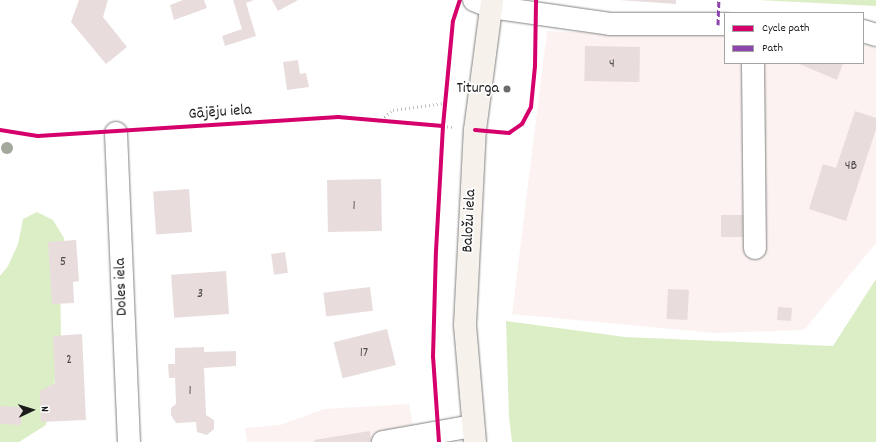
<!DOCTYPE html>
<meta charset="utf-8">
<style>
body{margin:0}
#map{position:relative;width:876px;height:442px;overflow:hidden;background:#fff;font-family:Dekko,sans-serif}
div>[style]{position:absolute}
.built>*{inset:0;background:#fcf2f1}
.green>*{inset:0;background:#dceec6}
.building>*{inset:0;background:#e8dddc;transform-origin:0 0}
.path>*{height:2.5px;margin-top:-1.25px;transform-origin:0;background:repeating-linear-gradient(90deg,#bebebe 0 1px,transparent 0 4px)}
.roads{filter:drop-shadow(0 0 1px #828282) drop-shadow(0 0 1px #828282)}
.minor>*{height:22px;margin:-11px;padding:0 11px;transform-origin:11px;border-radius:11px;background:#fff}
.major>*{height:22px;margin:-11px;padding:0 11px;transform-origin:11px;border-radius:11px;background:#f6f1eb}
.quiet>*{height:3px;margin-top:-1.5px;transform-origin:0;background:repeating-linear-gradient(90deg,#8e44ad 0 6px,transparent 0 9px)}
.cycleway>*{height:4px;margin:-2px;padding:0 2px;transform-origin:2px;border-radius:2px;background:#d6006c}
.trees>*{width:12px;height:12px;margin:-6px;border-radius:50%;background:#a2a89a}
.dots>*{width:11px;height:11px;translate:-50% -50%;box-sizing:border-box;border:2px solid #fff;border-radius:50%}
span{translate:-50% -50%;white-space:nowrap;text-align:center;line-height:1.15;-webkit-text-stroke:3.5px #fff;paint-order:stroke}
.number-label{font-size:14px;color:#4f4c4c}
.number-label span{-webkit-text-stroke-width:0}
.poi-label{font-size:16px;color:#1c1c1c}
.right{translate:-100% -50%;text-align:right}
.street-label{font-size:16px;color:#1c1c1c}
.legend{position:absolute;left:724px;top:12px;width:140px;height:52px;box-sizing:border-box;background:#fff;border:1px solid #a4a4a4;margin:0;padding:5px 7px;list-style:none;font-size:12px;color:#1c1c1c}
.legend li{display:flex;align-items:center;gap:8px;height:20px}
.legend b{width:20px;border:1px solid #a4a4a4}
.north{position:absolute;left:12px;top:390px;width:40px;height:40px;-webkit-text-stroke:3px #fff;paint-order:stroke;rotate:86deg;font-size:11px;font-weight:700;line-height:16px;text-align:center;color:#1c1c1c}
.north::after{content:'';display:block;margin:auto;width:14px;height:18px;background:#1c1c1c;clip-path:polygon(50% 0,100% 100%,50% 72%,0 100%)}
</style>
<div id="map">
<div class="built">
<i style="clip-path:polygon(547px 31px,669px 35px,725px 31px,725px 63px,863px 63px,863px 44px,876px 48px,876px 243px,804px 330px,714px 333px,512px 314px)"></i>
<i style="clip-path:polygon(409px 404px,416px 442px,247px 442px,245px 428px,280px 425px,324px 409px)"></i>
</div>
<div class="green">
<i style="clip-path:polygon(759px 0,876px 0,876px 6px)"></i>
<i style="clip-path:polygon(37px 212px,53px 220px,64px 238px,60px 272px,61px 335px,55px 379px,46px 425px,19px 442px,0 442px,0 276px,8px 266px,18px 244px,23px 219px)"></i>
<i style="clip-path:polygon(876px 279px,876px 442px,512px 442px,509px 418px,506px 321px,625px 337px,833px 346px)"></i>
</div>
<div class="building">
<i style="clip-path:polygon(79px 0,108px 0,103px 17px,127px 47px,106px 64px,71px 22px)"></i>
<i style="clip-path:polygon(183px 0,204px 0,207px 8px,174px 20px,170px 5px)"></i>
<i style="clip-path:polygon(233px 0,254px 0,246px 3px,256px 36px,225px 46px,222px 36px,242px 29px)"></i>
<i style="clip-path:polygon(272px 0,298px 0,278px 11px)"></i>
<i style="clip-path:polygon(619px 0,676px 0,676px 4px)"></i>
<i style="left:585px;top:46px;width:55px;height:35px;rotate:1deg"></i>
<i style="clip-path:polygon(298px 60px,300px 74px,306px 73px,309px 87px,287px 90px,283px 62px)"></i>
<i style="clip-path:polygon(797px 63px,843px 63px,837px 80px)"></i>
<i style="clip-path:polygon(855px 111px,876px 118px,876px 129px,846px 221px,809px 209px,823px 164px,836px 168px)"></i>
<i style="left:381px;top:179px;width:52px;height:54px;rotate:89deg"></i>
<i style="left:189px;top:189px;width:43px;height:36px;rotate:86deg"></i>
<i style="left:721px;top:215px;width:23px;height:22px"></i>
<i style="clip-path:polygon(76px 240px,79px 281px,73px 282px,74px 303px,52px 304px,48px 242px)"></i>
<i style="left:285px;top:252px;width:21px;height:14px;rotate:82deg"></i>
<i style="left:226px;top:271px;width:43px;height:55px;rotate:86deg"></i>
<i style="left:370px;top:287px;width:24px;height:47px;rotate:83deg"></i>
<i style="left:668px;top:289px;width:21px;height:30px;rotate:3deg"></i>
<i style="left:778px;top:307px;width:14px;height:13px;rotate:4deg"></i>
<i style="left:387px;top:329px;width:37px;height:55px;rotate:76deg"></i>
<i style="clip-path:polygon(82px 334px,86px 420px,41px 422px,40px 391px,55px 383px,53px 336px)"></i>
<i style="clip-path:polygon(204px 347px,204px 352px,236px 351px,236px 366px,204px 368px,206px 415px,214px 420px,214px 429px,207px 435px,197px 432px,196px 422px,176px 423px,171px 415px,171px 408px,176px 404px,175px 378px,169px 378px,168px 364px,175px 364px,175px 348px)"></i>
<i style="left:0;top:406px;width:22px;height:18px;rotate:3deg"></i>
<i style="clip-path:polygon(370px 431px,371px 442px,315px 442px,314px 440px)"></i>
</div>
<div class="path">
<i style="left:378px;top:122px;width:19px;rotate:-39deg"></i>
<i style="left:393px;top:110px;width:52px;rotate:-7.7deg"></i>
<i style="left:443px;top:126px;width:9px;rotate:6deg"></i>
</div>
<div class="roads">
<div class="minor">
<i style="left:474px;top:0;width:18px;rotate:22deg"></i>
<i style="left:491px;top:7px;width:120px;rotate:8.1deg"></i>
<i style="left:610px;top:24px;width:115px"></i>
<i style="left:863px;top:31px;width:14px;rotate:17deg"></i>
<i style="left:753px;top:63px;width:185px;rotate:89.4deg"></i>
<i style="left:116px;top:133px;width:309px;rotate:87.6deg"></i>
<i style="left:383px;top:442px;width:91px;rotate:-10.1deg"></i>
</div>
<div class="major">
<i style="left:475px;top:442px;width:117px;rotate:-94.9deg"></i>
<i style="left:465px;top:325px;width:195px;rotate:-87.1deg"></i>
<i style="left:475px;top:130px;width:131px;rotate:-82.5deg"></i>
</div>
</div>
<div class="quiet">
<i style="left:718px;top:25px;width:25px;rotate:-88deg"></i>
</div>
<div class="cycleway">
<i style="left:0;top:130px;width:38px;rotate:9deg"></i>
<i style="left:38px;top:136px;width:301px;rotate:-3.6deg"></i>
<i style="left:338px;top:117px;width:105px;rotate:4.9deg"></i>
<i style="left:475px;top:130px;width:34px;rotate:5deg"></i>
<i style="left:509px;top:133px;width:16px;rotate:-35deg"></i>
<i style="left:522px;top:124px;width:19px;rotate:-62deg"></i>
<i style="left:531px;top:107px;width:41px;rotate:-84.4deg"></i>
<i style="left:535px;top:66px;width:66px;rotate:-89.1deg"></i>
<i style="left:439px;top:442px;width:85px;rotate:-94deg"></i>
<i style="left:433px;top:357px;width:106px;rotate:-88.4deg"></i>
<i style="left:436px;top:251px;width:125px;rotate:-86.8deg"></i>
<i style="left:443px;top:126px;width:105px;rotate:-84.6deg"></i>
<i style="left:453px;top:21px;width:22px;rotate:-72deg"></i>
</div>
<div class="trees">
<i style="left:7px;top:148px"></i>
</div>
<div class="dots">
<i style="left:507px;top:89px;background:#6b6b6b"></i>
</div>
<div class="number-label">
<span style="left:612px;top:64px">4</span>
<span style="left:851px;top:166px">4B</span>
<span style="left:354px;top:206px">1</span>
<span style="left:63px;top:262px">5</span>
<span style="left:200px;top:294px">3</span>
<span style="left:364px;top:353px">17</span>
<span style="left:69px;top:360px">2</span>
<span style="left:190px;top:391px">1</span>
</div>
<div class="poi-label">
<span class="right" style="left:499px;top:89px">Titurga</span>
</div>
<div class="street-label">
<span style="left:220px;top:113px;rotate:-4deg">Gājēju iela</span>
<span style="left:470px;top:221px;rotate:-87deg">Baložu iela</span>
<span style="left:122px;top:287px;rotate:-92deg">Doles iela</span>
</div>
<ul class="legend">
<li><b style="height:5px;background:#d6006c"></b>Cycle path</li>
<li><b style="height:5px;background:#8e44ad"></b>Path</li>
</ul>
<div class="north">N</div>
</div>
